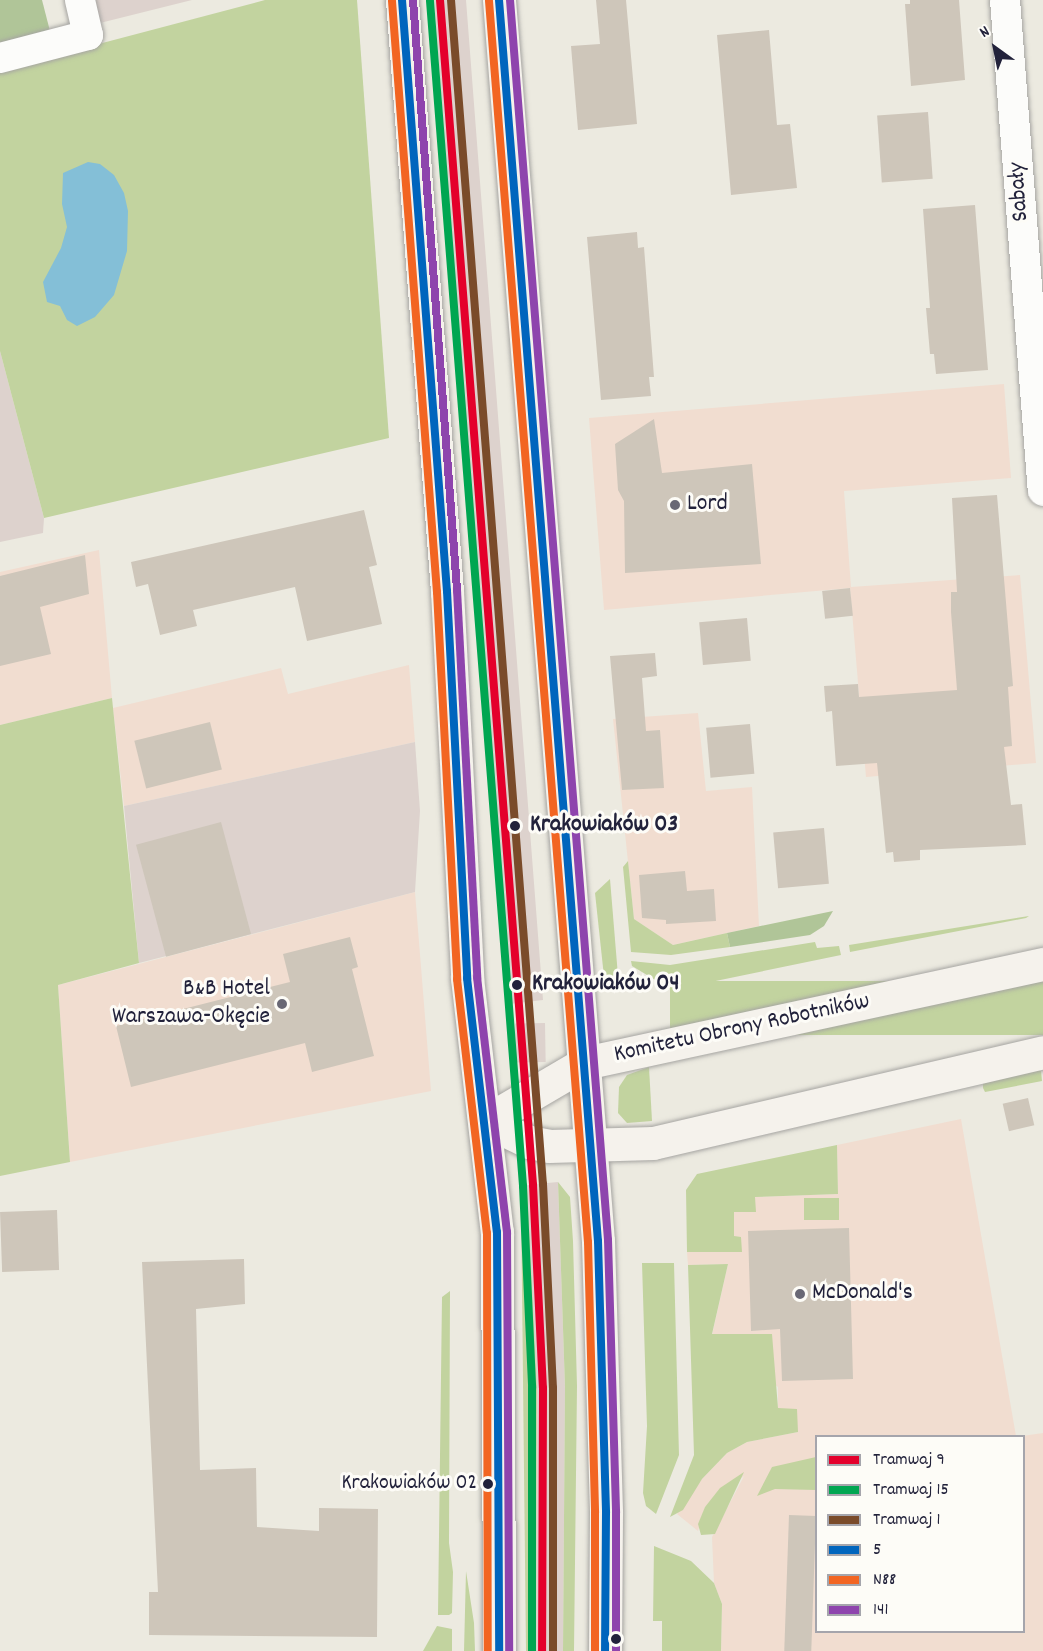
<!DOCTYPE html>
<meta charset="utf-8">
<style>
body{margin:0}
#map{position:relative;width:1043px;height:1651px;overflow:hidden;background:#eceae0;font-family:Dekko,sans-serif}
div>[style]{position:absolute}
.built>*{inset:0;background:#f1ddd0}
.industrial>*{inset:0;background:#ddd2cd;transform-origin:0 0}
.green>*{inset:0;background:#c2d39f;transform-origin:0 0}
.forest>*{inset:0;background:#b0c598}
.water>*{inset:0;background:#84bfd7}
.building>*{inset:0;background:#cec6ba;transform-origin:0 0}
.roads{filter:drop-shadow(0 0 2px #a6a5a2) drop-shadow(0 0 2px #a6a5a2)}
.street>*{height:30px;margin:-15px;padding:0 15px;transform-origin:15px;border-radius:15px;background:#fcfcfa}
.secondary>*{height:33px;margin:-16.5px;padding:0 16.5px;transform-origin:16.5px;border-radius:16.5px;background:#f5f2ec}
.bus-1>*{height:8px;margin:-4px;padding:0 4px;transform-origin:4px;border-radius:4px;background:#0065bd}
.bus-2>*{height:8px;margin:-4px;padding:0 4px;transform-origin:4px;border-radius:4px;background:#f26522}
.bus-3>*{height:8px;margin:-4px;padding:0 4px;transform-origin:4px;border-radius:4px;background:#8e44ad}
.tram-1>*{height:8px;margin:-4px;padding:0 4px;transform-origin:4px;border-radius:4px;background:#e4002b}
.tram-2>*{height:8px;margin:-4px;padding:0 4px;transform-origin:4px;border-radius:4px;background:#00a651}
.tram-3>*{height:8px;margin:-4px;padding:0 4px;transform-origin:4px;border-radius:4px;background:#7a4b2a}
.dots>*{width:16px;height:16px;translate:-50% -50%;box-sizing:border-box;border:3px solid #fdfcf7;border-radius:50%}
span{translate:-50% -50%;white-space:nowrap;text-align:center;line-height:1.15;-webkit-text-stroke:6px #fdfcf7;paint-order:stroke}
.bus-label{font-size:22px;color:#22223b}
.right{translate:-100% -50%;text-align:right}
.street-label{font-size:24px;color:#22223b}
.poi-label{font-size:24px;color:#22223b}
.left{translate:0 -50%;text-align:left}
.stop-label{font-size:24px;color:#22223b;font-weight:700}
.legend{position:absolute;left:815px;top:1435px;width:210px;height:198px;box-sizing:border-box;background:#fdfcf7;border:2px solid #a5a5ac;margin:0;padding:8px 10px;list-style:none;font-size:18px;color:#22223b}
.legend li{display:flex;align-items:center;gap:12px;height:30px}
.legend b{width:30px;border:2px solid #a5a5ac}
.north{position:absolute;left:965px;top:18px;width:60px;height:60px;-webkit-text-stroke:4px #fdfcf7;paint-order:stroke;rotate:327deg;font-size:16px;font-weight:700;line-height:24px;text-align:center;color:#22223b}
.north::after{content:'';display:block;margin:auto;width:21px;height:27px;background:#22223b;clip-path:polygon(50% 0,100% 100%,50% 72%,0 100%)}
</style>
<div id="map">
<div class="built">
<i style="clip-path:polygon(1004px 384px,1011px 478px,844px 491px,851px 587px,1020px 575px,1036px 763px,866px 777px,850px 588px,604px 610px,589px 418px)"></i>
<i style="clip-path:polygon(99px 550px,112px 698px,0 725px,0 572px)"></i>
<i style="clip-path:polygon(409px 665px,415px 742px,124px 806px,113px 708px,281px 668px,288px 694px)"></i>
<i style="clip-path:polygon(698px 713px,706px 791px,752px 787px,759px 926px,673px 945px,634px 919px,613px 719px)"></i>
<i style="clip-path:polygon(415px 892px,431px 1091px,70px 1162px,58px 985px)"></i>
<i style="clip-path:polygon(961px 1119px,1016px 1436px,816px 1436px,816px 1632px,1024px 1632px,1022px 1436px,1043px 1433px,1043px 1651px,721px 1651px,722px 1604px,714px 1583px,712px 1537px,744px 1476px,705px 1507px,698px 1531px,677px 1514px,702px 1479px,727px 1453px,747px 1442px,798px 1432px,778px 1409px,778px 1387px,712px 1335px,728px 1264px,688px 1265px,687px 1252px,741px 1252px,734px 1237px,734px 1212px,755px 1197px,838px 1194px,837px 1145px)"></i>
</div>
<div class="industrial">
<i style="clip-path:polygon(90px 0,192px 0,96px 24px)"></i>
<i style="clip-path:polygon(434px 0,466px 0,543px 1000px,518px 1003px,510px 1004px)"></i>
<i style="clip-path:polygon(0 351px,44px 518px,43px 533px,0 542px)"></i>
<i style="clip-path:polygon(415px 742px,420px 811px,415px 892px,139px 963px,124px 806px)"></i>
<i style="left:545px;top:1023px;width:39px;height:30px;rotate:89deg"></i>
<i style="clip-path:polygon(558px 1182px,565px 1388px,563px 1651px,536px 1651px,537px 1389px,526px 1185px)"></i>
</div>
<div class="green">
<i style="clip-path:polygon(265px 0,357px 0,389px 438px,44px 518px,0 351px,0 70px)"></i>
<i style="clip-path:polygon(112px 698px,139px 963px,58px 985px,70px 1162px,0 1176px,0 725px)"></i>
<i style="clip-path:polygon(628px 861px,634px 919px,673px 945px,727px 933px,730px 947px,671px 955px,631px 952px,623px 867px)"></i>
<i style="clip-path:polygon(610px 879px,618px 976px,605px 986px,595px 893px)"></i>
<i style="clip-path:polygon(1029px 916px,1026px 918px,850px 952px,849px 945px)"></i>
<i style="clip-path:polygon(815px 942px,817px 948px,839px 946px,841px 955px,672px 990px,632px 966px,631px 961px,670px 965px)"></i>
<i style="left:1043px;top:981px;width:54px;height:373px;rotate:90deg"></i>
<i style="clip-path:polygon(649px 1067px,652px 1121px,627px 1123px,618px 1113px,619px 1087px,627px 1075px)"></i>
<i style="clip-path:polygon(1036px 1069px,1041px 1071px,1042px 1081px,985px 1092px,983px 1088px,983px 1082px)"></i>
<i style="clip-path:polygon(837px 1145px,838px 1194px,755px 1197px,756px 1212px,734px 1212px,734px 1236px,741px 1237px,742px 1252px,687px 1252px,686px 1190px,697px 1174px)"></i>
<i style="clip-path:polygon(558px 1182px,570px 1197px,573px 1241px,577px 1386px,574px 1651px,563px 1651px,565px 1387px)"></i>
<i style="clip-path:polygon(527px 1188px,537px 1389px,536px 1651px,526px 1651px,521px 1198px)"></i>
<i style="left:839px;top:1198px;width:22px;height:35px;rotate:90deg"></i>
<i style="clip-path:polygon(642px 1263px,674px 1263px,679px 1455px,656px 1514px,646px 1506px,643px 1493px,647px 1426px)"></i>
<i style="clip-path:polygon(728px 1264px,712px 1334px,772px 1334px,778px 1408px,797px 1409px,798px 1432px,747px 1442px,727px 1453px,702px 1479px,683px 1510px,670px 1517px,694px 1455px,688px 1265px)"></i>
<i style="clip-path:polygon(450px 1291px,449px 1543px,453px 1572px,452px 1613px,449px 1615px,438px 1615px,442px 1297px)"></i>
<i style="clip-path:polygon(816px 1457px,816px 1490px,775px 1489px,757px 1496px,772px 1467px)"></i>
<i style="clip-path:polygon(744px 1472px,715px 1534px,701px 1535px,698px 1524px,705px 1507px,720px 1488px)"></i>
<i style="clip-path:polygon(654px 1546px,691px 1561px,714px 1583px,722px 1604px,721px 1651px,662px 1651px,662px 1621px,653px 1621px)"></i>
<i style="clip-path:polygon(466px 1571px,474px 1623px,475px 1651px,464px 1651px)"></i>
<i style="clip-path:polygon(437px 1626px,452px 1629px,452px 1651px,423px 1651px)"></i>
</div>
<div class="forest">
<i style="clip-path:polygon(0 0,42px 0,51px 35px,0 48px)"></i>
<i style="clip-path:polygon(833px 911px,824px 926px,810px 935px,730px 947px,727px 933px)"></i>
</div>
<div class="water">
<i style="clip-path:polygon(88px 162px,100px 164px,114px 175px,124px 193px,128px 211px,127px 251px,114px 295px,95px 317px,77px 326px,67px 320px,60px 306px,47px 302px,43px 282px,61px 248px,67px 227px,62px 204px,63px 173px)"></i>
</div>
<div class="building">
<i style="clip-path:polygon(596px 0,626px 0,637px 124px,578px 130px,571px 46px,600px 44px)"></i>
<i style="clip-path:polygon(910px 0,959px 0,965px 80px,911px 86px,905px 4px,910px 4px)"></i>
<i style="clip-path:polygon(769px 30px,777px 125px,790px 124px,797px 188px,731px 195px,717px 35px)"></i>
<i style="left:928px;top:112px;width:67px;height:51px;rotate:86deg"></i>
<i style="clip-path:polygon(975px 205px,988px 370px,936px 374px,934px 354px,930px 354px,926px 308px,930px 308px,923px 209px)"></i>
<i style="clip-path:polygon(637px 232px,638px 248px,644px 247px,654px 377px,649px 377px,651px 396px,601px 400px,587px 237px)"></i>
<i style="clip-path:polygon(654px 419px,662px 473px,752px 464px,761px 564px,625px 573px,624px 501px,618px 490px,615px 444px)"></i>
<i style="clip-path:polygon(997px 495px,1013px 686px,1008px 687px,1012px 746px,1004px 747px,1011px 805px,1022px 804px,1026px 845px,920px 850px,920px 860px,894px 862px,893px 852px,886px 853px,877px 763px,836px 766px,832px 711px,826px 712px,824px 686px,858px 684px,859px 697px,957px 690px,951px 612px,951px 592px,957px 592px,952px 498px)"></i>
<i style="clip-path:polygon(364px 510px,377px 565px,369px 567px,382px 624px,307px 641px,295px 587px,193px 610px,197px 626px,160px 635px,148px 584px,136px 587px,131px 562px)"></i>
<i style="clip-path:polygon(85px 555px,89px 594px,40px 607px,51px 654px,0 666px,0 576px)"></i>
<i style="left:850px;top:588px;width:28px;height:28px;rotate:84deg"></i>
<i style="left:747px;top:618px;width:43px;height:48px;rotate:85deg"></i>
<i style="clip-path:polygon(655px 653px,657px 676px,642px 678px,646px 731px,660px 730px,664px 788px,622px 790px,610px 656px)"></i>
<i style="left:210px;top:722px;width:49px;height:78px;rotate:76deg"></i>
<i style="left:750px;top:724px;width:50px;height:44px;rotate:85deg"></i>
<i style="left:221px;top:822px;width:116px;height:88px;rotate:75deg"></i>
<i style="left:824px;top:828px;width:56px;height:51px;rotate:85deg"></i>
<i style="clip-path:polygon(685px 871px,687px 891px,714px 889px,716px 921px,666px 924px,666px 920px,642px 918px,639px 875px)"></i>
<i style="clip-path:polygon(350px 937px,358px 967px,352px 969px,374px 1056px,312px 1072px,305px 1043px,131px 1087px,116px 1026px,290px 982px,283px 954px)"></i>
<i style="left:1028px;top:1098px;width:28px;height:26px;rotate:77deg"></i>
<i style="left:57px;top:1210px;width:60px;height:57px;rotate:88deg"></i>
<i style="clip-path:polygon(849px 1228px,853px 1379px,782px 1381px,780px 1329px,751px 1331px,748px 1231px)"></i>
<i style="clip-path:polygon(244px 1259px,245px 1304px,196px 1309px,200px 1470px,256px 1468px,257px 1527px,319px 1531px,319px 1508px,378px 1509px,377px 1637px,149px 1635px,149px 1592px,158px 1592px,142px 1262px)"></i>
<i style="left:789px;top:1515px;width:27px;height:136px;rotate:2deg"></i>
</div>
<div class="roads">
<div class="street">
<i style="left:1005px;top:0;width:492px;rotate:85.6deg"></i>
<i style="left:0;top:58px;width:91px;rotate:-14.6deg"></i>
<i style="left:88px;top:35px;width:36px;rotate:-103deg"></i>
</div>
<div class="secondary">
<i style="left:402px;top:0;width:593px;rotate:85.65deg"></i>
<i style="left:447px;top:591px;width:388px;rotate:87deg"></i>
<i style="left:467px;top:978px;width:256px;rotate:83.3deg"></i>
<i style="left:497px;top:1232px;width:419px;rotate:89.7deg"></i>
<i style="left:499px;top:0;width:1245px;rotate:85.44deg"></i>
<i style="left:598px;top:1241px;width:272px;rotate:88.3deg"></i>
<i style="left:606px;top:1513px;width:138px;rotate:90.4deg"></i>
<i style="left:486px;top:1121px;width:115px;rotate:-30.4deg"></i>
<i style="left:585px;top:1063px;width:469px;rotate:-12.2deg"></i>
<i style="left:486px;top:1121px;width:48px;rotate:26deg"></i>
<i style="left:529px;top:1142px;width:20px;rotate:11deg"></i>
<i style="left:549px;top:1146px;width:104px;rotate:-1.7deg"></i>
<i style="left:653px;top:1143px;width:400px;rotate:-13.1deg"></i>
</div>
</div>
<div class="bus-1">
<i style="left:402px;top:0;width:593px;rotate:85.65deg"></i>
<i style="left:447px;top:591px;width:388px;rotate:87deg"></i>
<i style="left:467px;top:978px;width:256px;rotate:83.3deg"></i>
<i style="left:497px;top:1232px;width:419px;rotate:89.7deg"></i>
<i style="left:499px;top:0;width:1245px;rotate:85.44deg"></i>
<i style="left:598px;top:1241px;width:272px;rotate:88.3deg"></i>
<i style="left:606px;top:1513px;width:138px;rotate:90.4deg"></i>
</div>
<div class="bus-2">
<i style="left:392px;top:1px;width:593px;rotate:85.65deg"></i>
<i style="left:437px;top:592px;width:388px;rotate:87deg"></i>
<i style="left:457px;top:979px;width:256px;rotate:83.3deg"></i>
<i style="left:487px;top:1233px;width:418px;rotate:89.9deg"></i>
<i style="left:489px;top:1px;width:1245px;rotate:85.44deg"></i>
<i style="left:588px;top:1242px;width:271px;rotate:88.5deg"></i>
<i style="left:595px;top:1513px;width:138px;rotate:90deg"></i>
</div>
<div class="bus-3">
<i style="left:413px;top:0;width:592px;rotate:85.73deg"></i>
<i style="left:457px;top:590px;width:388px;rotate:87deg"></i>
<i style="left:477px;top:977px;width:257px;rotate:83.3deg"></i>
<i style="left:507px;top:1232px;width:419px;rotate:89.7deg"></i>
<i style="left:510px;top:0;width:1244px;rotate:85.48deg"></i>
<i style="left:608px;top:1240px;width:273px;rotate:88.3deg"></i>
<i style="left:616px;top:1513px;width:138px;rotate:90deg"></i>
</div>
<div class="tram-1">
<i style="left:440px;top:0;width:1189px;rotate:85.51deg"></i>
<i style="left:533px;top:1185px;width:203px;rotate:87.2deg"></i>
<i style="left:543px;top:1388px;width:263px;rotate:90.2deg"></i>
</div>
<div class="tram-2">
<i style="left:430px;top:1px;width:1189px;rotate:85.51deg"></i>
<i style="left:523px;top:1186px;width:202px;rotate:87.4deg"></i>
<i style="left:532px;top:1388px;width:263px;rotate:90deg"></i>
</div>
<div class="tram-3">
<i style="left:451px;top:0;width:1188px;rotate:85.56deg"></i>
<i style="left:543px;top:1184px;width:204px;rotate:87.2deg"></i>
<i style="left:553px;top:1388px;width:263px;rotate:90deg"></i>
</div>
<div class="dots">
<i style="left:675px;top:505px;background:#696875"></i>
<i style="left:515px;top:826px;background:#22223b"></i>
<i style="left:517px;top:985px;background:#22223b"></i>
<i style="left:282px;top:1004px;background:#696875"></i>
<i style="left:800px;top:1294px;background:#696875"></i>
<i style="left:488px;top:1484px;background:#22223b"></i>
<i style="left:616px;top:1639px;background:#22223b"></i>
</div>
<div class="bus-label">
<span class="right" style="left:477px;top:1484px">Krakowiaków 02</span>
</div>
<div class="street-label">
<span style="left:1020px;top:192px;rotate:-94deg">Sabały</span>
<span style="left:742px;top:1029px;rotate:-12deg">Komitetu Obrony Robotników</span>
</div>
<div class="poi-label">
<span class="left" style="left:687px;top:505px">Lord</span>
<span class="right" style="left:270px;top:1004px">B&amp;B Hotel<br>Warszawa-Okęcie</span>
<span class="left" style="left:812px;top:1294px">McDonald's</span>
</div>
<div class="stop-label">
<span class="left" style="left:530px;top:826px">Krakowiaków 03</span>
<span class="left" style="left:532px;top:985px">Krakowiaków 04</span>
</div>
<ul class="legend">
<li><b style="height:8px;background:#e4002b"></b>Tramwaj 9</li>
<li><b style="height:8px;background:#00a651"></b>Tramwaj 15</li>
<li><b style="height:8px;background:#7a4b2a"></b>Tramwaj 1</li>
<li><b style="height:8px;background:#0065bd"></b>5</li>
<li><b style="height:8px;background:#f26522"></b>N88</li>
<li><b style="height:8px;background:#8e44ad"></b>141</li>
</ul>
<div class="north">N</div>
</div>
